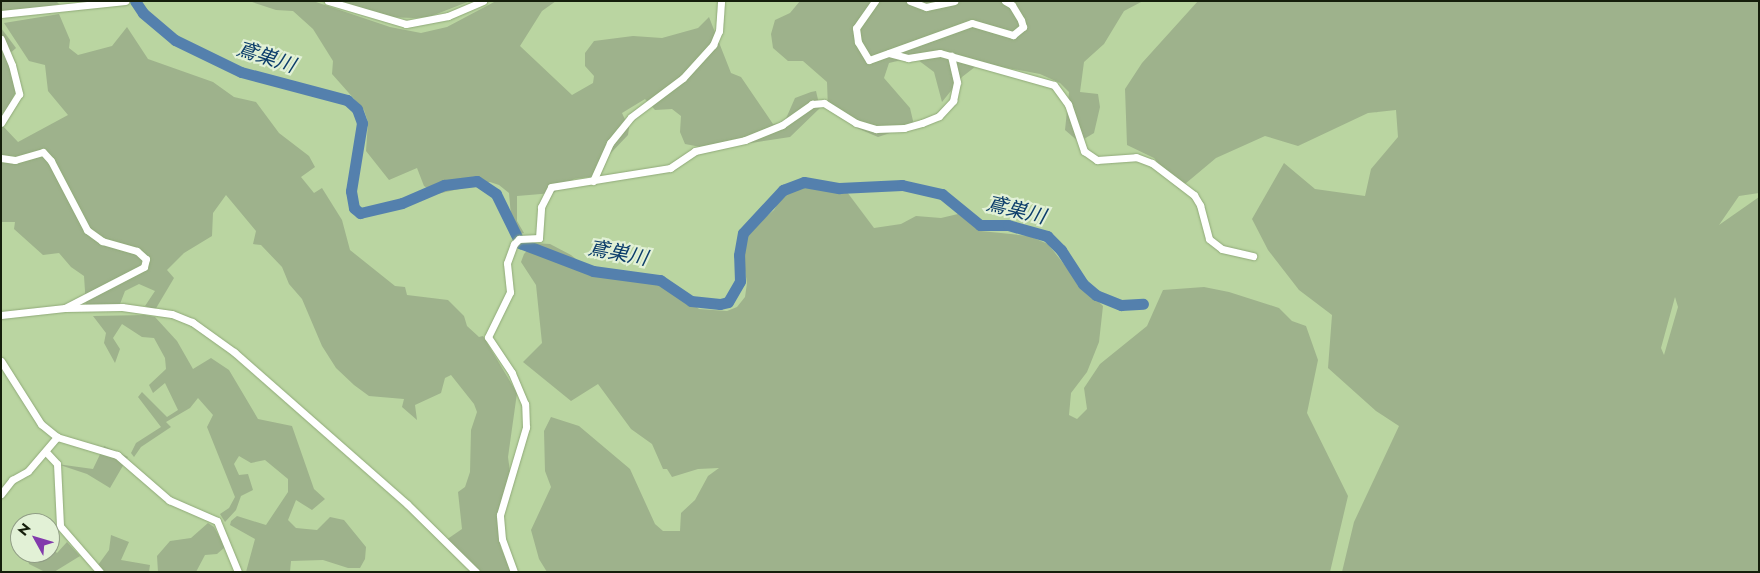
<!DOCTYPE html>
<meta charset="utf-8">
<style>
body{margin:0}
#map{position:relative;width:1760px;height:573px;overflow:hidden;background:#bad5a1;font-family:Jost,"Noto Sans JP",sans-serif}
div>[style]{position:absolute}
.green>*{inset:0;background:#9eb28c}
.river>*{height:11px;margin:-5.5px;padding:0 5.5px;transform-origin:5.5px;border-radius:5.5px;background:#5480ad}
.roads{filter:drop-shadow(0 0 1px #90aa79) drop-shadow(0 0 1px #90aa79)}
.minor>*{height:7px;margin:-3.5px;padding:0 3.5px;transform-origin:3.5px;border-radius:3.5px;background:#fff}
span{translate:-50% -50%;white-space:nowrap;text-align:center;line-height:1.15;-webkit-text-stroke:4.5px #e2f1d6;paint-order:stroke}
.water-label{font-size:20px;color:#0d3e6b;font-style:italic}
.frame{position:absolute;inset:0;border:2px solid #151e0b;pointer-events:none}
.north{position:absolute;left:10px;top:513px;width:50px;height:50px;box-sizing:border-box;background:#e2f1d6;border:1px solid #909d85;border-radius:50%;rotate:309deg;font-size:14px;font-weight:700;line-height:20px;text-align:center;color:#151e0b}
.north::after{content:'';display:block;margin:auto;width:18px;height:22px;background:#823aac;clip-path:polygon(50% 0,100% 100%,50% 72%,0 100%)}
</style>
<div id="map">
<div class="green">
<i style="clip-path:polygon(1px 1px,56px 1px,59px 4px,1px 18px)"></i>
<i style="clip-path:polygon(249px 1px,313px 1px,390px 27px,421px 33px,447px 27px,496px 1px,556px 1px,542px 11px,520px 46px,572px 95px,593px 83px,594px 76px,585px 66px,585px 53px,594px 41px,633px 36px,662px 38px,698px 28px,709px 17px,731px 73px,741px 77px,773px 124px,784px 123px,795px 98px,811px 92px,816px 91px,820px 108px,790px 137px,711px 149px,685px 144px,680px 132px,681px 116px,672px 109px,655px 110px,645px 99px,622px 113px,629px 128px,628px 135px,608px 156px,597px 176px,574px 179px,553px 193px,517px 196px,517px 221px,524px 233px,519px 234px,511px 216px,509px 193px,499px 185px,490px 182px,437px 194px,424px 186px,417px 168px,389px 180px,366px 151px,368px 122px,364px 110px,332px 74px,333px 61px,313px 29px,293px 11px,276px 10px)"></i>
<i style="clip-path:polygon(338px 1px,470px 1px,429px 17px,414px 18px,384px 17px)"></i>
<i style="clip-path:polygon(800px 1px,1143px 1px,1124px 11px,1104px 44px,1084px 62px,1080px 92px,1098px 94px,1100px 107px,1094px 133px,1079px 142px,1065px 130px,1069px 92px,1060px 83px,1040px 74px,980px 63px,962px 77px,942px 102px,934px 72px,914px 57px,889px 63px,884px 78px,910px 108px,914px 125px,878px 137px,857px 128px,828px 109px,827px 82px,803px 61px,788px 61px,773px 48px,771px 34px,775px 20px,790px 13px)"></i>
<i style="clip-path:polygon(evenodd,1198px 1px,1759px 1px,1759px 193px,1739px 196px,1719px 225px,1759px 197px,1759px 572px,1342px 572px,1354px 522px,1399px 426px,1376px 411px,1328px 368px,1332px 315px,1299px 290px,1268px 250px,1252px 219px,1284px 163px,1315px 189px,1365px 196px,1371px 169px,1398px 137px,1396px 110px,1368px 113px,1298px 146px,1265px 136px,1216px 158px,1179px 189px,1154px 158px,1127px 145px,1125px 89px,1142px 63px,1198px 1px,1675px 297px,1678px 307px,1664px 355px,1661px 348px,1675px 297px)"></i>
<i style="clip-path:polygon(59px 14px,70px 40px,69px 48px,78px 55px,112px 46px,127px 27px,148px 59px,213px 82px,234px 97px,256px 102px,279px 133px,309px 156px,315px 167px,301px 177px,314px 193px,322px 188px,342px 220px,350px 250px,395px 286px,405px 287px,407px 295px,448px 300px,464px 316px,467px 326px,479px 337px,483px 336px,517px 393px,508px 457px,512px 487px,498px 521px,501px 548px,512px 572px,473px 572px,446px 540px,462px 529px,458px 492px,465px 487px,470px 472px,471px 430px,477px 412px,474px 404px,451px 375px,445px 378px,441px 393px,415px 405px,417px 420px,402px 407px,404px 399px,369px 396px,354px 385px,336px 368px,322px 346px,302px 299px,289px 284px,282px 267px,261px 245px,253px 244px,256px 231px,226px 195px,213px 213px,212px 236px,184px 253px,167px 270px,174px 278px,155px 310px,145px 306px,155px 291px,139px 284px,125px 291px,120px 304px,86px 306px,84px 276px,71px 267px,59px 253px,43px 255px,14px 229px,15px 222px,1px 222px,1px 124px,18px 142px,68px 115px,48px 91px,45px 65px,29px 61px,4px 23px)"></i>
<i style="clip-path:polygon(1px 28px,16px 48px,7px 56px,20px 83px,1px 122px)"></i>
<i style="clip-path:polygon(831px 182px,844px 188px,874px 228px,901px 224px,916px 216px,941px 218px,958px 214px,981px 231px,1029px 236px,1048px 244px,1074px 277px,1103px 306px,1099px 342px,1087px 372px,1071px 393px,1069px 415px,1077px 419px,1087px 409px,1084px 388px,1100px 364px,1147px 326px,1163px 290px,1204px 287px,1229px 292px,1279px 308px,1292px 321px,1306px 326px,1318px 360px,1307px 413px,1348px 496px,1330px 572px,547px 572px,539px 559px,531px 530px,551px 487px,545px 471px,544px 431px,551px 417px,579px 426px,630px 469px,655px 524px,663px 531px,680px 531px,681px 513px,695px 500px,708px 476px,719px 468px,698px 469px,672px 477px,667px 469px,663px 469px,652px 444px,631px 429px,598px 384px,571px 401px,523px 362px,542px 343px,536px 285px,521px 262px,524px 254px,534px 243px,550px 244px,571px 255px,594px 274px,620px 277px,651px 274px,669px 282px,699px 309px,727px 311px,737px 307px,745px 297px,747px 283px,742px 251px,747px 233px,774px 210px,782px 196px,802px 188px)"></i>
<i style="clip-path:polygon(145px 315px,155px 317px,177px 341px,193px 369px,211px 358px,229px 370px,258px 419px,292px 426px,314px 489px,325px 499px,312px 510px,296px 500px,288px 520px,296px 528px,317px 530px,330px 517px,344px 520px,366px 547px,365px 559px,360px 568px,348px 568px,323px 560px,291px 561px,290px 572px,246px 572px,255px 539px,230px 525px,231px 521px,237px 516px,266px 525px,288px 492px,288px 479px,265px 460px,251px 463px,239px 456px,234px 464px,239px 475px,248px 474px,253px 490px,241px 496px,236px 510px,225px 522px,220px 514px,229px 508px,235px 497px,207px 427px,213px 415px,198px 398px,190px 408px,166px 422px,171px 427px,141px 447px,134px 457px,131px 453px,136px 443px,161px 427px,138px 397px,142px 392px,167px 417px,178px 410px,165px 383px,153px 393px,149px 385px,166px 369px,165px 358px,154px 338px,142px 337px,122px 324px,113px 338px,120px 349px,115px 363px,104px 343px,106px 333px,93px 316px)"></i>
<i style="clip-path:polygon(104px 446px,128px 457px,110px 488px,87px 474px,57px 464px,93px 469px)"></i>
<i style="clip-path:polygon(208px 523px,214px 527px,225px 547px,217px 554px,205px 555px,196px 572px,158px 572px,157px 556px,170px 541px,191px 538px)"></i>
<i style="clip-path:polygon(111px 535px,129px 542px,121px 560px,150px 565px,149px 572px,101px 572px,98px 565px,109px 550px)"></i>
<i style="clip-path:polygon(67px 542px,80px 556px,54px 572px,45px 572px,29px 564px,26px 553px,50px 553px,50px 547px,57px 553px)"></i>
</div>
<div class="river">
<i style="left:135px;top:1px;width:14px;rotate:56deg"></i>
<i style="left:143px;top:13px;width:42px;rotate:40.2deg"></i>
<i style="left:175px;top:40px;width:73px;rotate:25.9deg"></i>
<i style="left:241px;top:72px;width:110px;rotate:14.8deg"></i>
<i style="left:347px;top:100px;width:13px;rotate:42deg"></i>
<i style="left:357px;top:109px;width:15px;rotate:70deg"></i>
<i style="left:362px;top:123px;width:69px;rotate:99.2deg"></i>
<i style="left:351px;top:191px;width:17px;rotate:80deg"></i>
<i style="left:354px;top:208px;width:8px;rotate:40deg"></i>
<i style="left:360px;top:213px;width:43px;rotate:-13.4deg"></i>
<i style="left:402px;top:203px;width:46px;rotate:-23.2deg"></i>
<i style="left:444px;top:185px;width:33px;rotate:-7deg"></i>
<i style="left:477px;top:181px;width:23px;rotate:34deg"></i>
<i style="left:496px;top:194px;width:55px;rotate:63.9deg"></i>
<i style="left:520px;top:243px;width:78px;rotate:21deg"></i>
<i style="left:593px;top:271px;width:68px;rotate:7.7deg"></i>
<i style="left:660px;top:280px;width:37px;rotate:34deg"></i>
<i style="left:691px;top:301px;width:29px;rotate:6deg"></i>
<i style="left:720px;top:304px;width:8px;rotate:-14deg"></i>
<i style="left:728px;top:302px;width:24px;rotate:-60deg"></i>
<i style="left:740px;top:281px;width:26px;rotate:-92deg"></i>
<i style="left:739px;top:255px;width:22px;rotate:-80deg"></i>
<i style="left:743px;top:233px;width:59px;rotate:-47.1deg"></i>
<i style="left:783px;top:190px;width:22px;rotate:-21deg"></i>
<i style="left:804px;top:182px;width:36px;rotate:10deg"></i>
<i style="left:839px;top:188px;width:63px;rotate:-2.7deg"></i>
<i style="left:902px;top:185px;width:41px;rotate:12.7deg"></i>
<i style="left:942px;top:194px;width:49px;rotate:39.2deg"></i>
<i style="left:980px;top:225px;width:28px"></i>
<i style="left:1008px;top:225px;width:41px;rotate:15.8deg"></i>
<i style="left:1047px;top:236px;width:20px;rotate:45deg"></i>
<i style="left:1061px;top:250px;width:40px;rotate:57.1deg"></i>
<i style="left:1083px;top:284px;width:17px;rotate:40deg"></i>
<i style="left:1096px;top:295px;width:27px;rotate:22deg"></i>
<i style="left:1121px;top:305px;width:22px;rotate:-3deg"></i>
</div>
<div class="roads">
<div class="minor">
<i style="left:328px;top:1px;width:81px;rotate:16.4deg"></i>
<i style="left:406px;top:24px;width:43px;rotate:-10.8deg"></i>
<i style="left:448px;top:16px;width:38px;rotate:-23deg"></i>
<i style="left:875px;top:1px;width:33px;rotate:125deg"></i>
<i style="left:856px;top:28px;width:14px;rotate:82deg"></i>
<i style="left:858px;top:42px;width:21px;rotate:59deg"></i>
<i style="left:869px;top:60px;width:109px;rotate:-19.8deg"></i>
<i style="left:972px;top:23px;width:43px;rotate:16.3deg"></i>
<i style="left:1013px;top:35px;width:13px;rotate:-39deg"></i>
<i style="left:1023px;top:27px;width:7px;rotate:-106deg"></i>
<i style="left:1021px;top:20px;width:17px;rotate:-121deg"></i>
<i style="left:1012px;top:5px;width:8px;rotate:-150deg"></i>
<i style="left:910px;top:1px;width:17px;rotate:21deg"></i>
<i style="left:926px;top:7px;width:29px;rotate:-12deg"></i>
<i style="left:1px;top:14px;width:125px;rotate:-6deg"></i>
<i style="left:1px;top:39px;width:28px;rotate:67deg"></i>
<i style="left:12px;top:65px;width:30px;rotate:76deg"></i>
<i style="left:19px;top:94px;width:34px;rotate:122deg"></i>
<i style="left:889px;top:53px;width:20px;rotate:15deg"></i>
<i style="left:908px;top:58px;width:32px;rotate:-9deg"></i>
<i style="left:940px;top:53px;width:118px;rotate:15.7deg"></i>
<i style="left:1054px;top:85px;width:24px;rotate:54deg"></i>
<i style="left:1068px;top:104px;width:50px;rotate:71.2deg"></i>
<i style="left:1084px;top:151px;width:16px;rotate:35deg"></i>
<i style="left:1097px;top:160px;width:39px;rotate:-4deg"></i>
<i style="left:1136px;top:157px;width:17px;rotate:21deg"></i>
<i style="left:1152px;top:163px;width:53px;rotate:37.3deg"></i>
<i style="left:1194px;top:195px;width:12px;rotate:59deg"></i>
<i style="left:1200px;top:205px;width:35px;rotate:75deg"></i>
<i style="left:1209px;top:239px;width:16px;rotate:38deg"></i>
<i style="left:1222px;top:249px;width:32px;rotate:13deg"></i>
<i style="left:1px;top:158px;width:14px;rotate:8deg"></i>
<i style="left:15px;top:160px;width:29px;rotate:-16deg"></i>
<i style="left:43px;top:152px;width:12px;rotate:48deg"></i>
<i style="left:51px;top:161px;width:78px;rotate:62.4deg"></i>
<i style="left:87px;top:230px;width:19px;rotate:36deg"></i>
<i style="left:102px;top:241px;width:36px;rotate:16deg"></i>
<i style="left:137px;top:251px;width:12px;rotate:42deg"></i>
<i style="left:146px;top:259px;width:8px;rotate:104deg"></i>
<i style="left:144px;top:267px;width:89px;rotate:152.6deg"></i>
<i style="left:593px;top:181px;width:42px;rotate:-65.9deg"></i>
<i style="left:610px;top:143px;width:33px;rotate:-51deg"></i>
<i style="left:631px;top:117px;width:65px;rotate:-36.9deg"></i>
<i style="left:683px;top:78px;width:45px;rotate:-47.7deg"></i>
<i style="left:713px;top:45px;width:15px;rotate:-67deg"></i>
<i style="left:719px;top:31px;width:30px;rotate:-86deg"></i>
<i style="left:1px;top:315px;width:64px;rotate:-6.2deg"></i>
<i style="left:65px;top:308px;width:57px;rotate:-1deg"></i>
<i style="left:122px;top:307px;width:50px;rotate:8deg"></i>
<i style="left:172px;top:314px;width:22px;rotate:22deg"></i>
<i style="left:192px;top:322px;width:52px;rotate:35.5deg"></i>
<i style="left:234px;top:352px;width:230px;rotate:41.3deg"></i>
<i style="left:407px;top:504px;width:97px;rotate:44.6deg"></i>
<i style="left:1px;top:361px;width:75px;rotate:57.6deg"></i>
<i style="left:41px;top:424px;width:21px;rotate:39deg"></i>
<i style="left:57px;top:437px;width:63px;rotate:16.7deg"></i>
<i style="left:117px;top:455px;width:69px;rotate:40.9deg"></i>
<i style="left:169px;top:500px;width:52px;rotate:23.6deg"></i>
<i style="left:217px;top:521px;width:55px;rotate:67.6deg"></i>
<i style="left:46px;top:452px;width:16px;rotate:47deg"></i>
<i style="left:57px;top:464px;width:62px;rotate:87.2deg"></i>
<i style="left:60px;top:526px;width:61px;rotate:49deg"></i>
<i style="left:1px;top:494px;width:18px;rotate:-52deg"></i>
<i style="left:12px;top:480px;width:18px;rotate:-29deg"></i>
<i style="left:28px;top:471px;width:45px;rotate:-49.5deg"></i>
<i style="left:514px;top:572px;width:35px;rotate:-110deg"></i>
<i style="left:502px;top:539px;width:24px;rotate:-95deg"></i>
<i style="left:500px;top:515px;width:92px;rotate:-73.5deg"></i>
<i style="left:526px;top:427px;width:23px;rotate:-92deg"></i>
<i style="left:525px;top:404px;width:34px;rotate:-113deg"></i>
<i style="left:512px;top:373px;width:43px;rotate:-123.7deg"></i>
<i style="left:488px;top:337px;width:50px;rotate:-63.9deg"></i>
<i style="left:510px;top:292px;width:29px;rotate:-96deg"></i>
<i style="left:507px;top:263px;width:20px;rotate:-70deg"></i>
<i style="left:514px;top:244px;width:7px;rotate:-45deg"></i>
<i style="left:519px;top:239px;width:20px;rotate:-3deg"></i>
<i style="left:539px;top:238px;width:31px;rotate:-86deg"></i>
<i style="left:541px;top:207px;width:22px;rotate:-63deg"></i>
<i style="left:551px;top:187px;width:121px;rotate:-9.1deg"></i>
<i style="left:670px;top:168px;width:30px;rotate:-34deg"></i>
<i style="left:695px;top:151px;width:51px;rotate:-12.4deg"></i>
<i style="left:745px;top:140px;width:40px;rotate:-22deg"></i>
<i style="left:782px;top:125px;width:37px;rotate:-35deg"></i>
<i style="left:812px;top:104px;width:12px;rotate:-5deg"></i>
<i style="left:824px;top:103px;width:38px;rotate:32deg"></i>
<i style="left:856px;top:123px;width:21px;rotate:17deg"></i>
<i style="left:876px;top:129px;width:28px;rotate:-2deg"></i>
<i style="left:904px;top:128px;width:19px;rotate:-16deg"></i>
<i style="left:922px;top:123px;width:18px;rotate:-22deg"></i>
<i style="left:939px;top:116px;width:21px;rotate:-47deg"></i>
<i style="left:953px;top:101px;width:19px;rotate:-78deg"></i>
<i style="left:957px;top:82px;width:27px;rotate:-103deg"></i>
</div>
</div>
<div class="water-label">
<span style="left:266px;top:57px;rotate:18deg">鳶巣川</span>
<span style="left:1016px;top:210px;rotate:14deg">鳶巣川</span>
<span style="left:618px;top:253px;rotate:11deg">鳶巣川</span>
</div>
<div class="frame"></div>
<div class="north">N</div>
</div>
